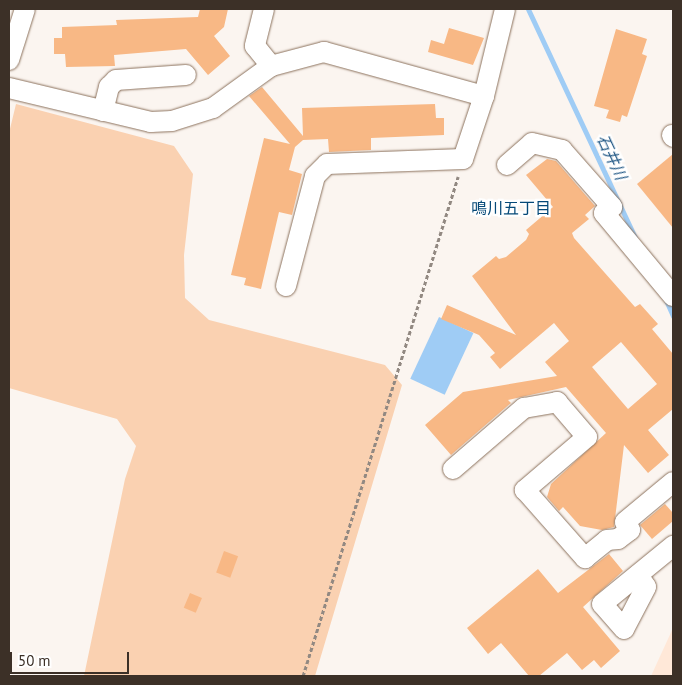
<!DOCTYPE html>
<meta charset="utf-8">
<style>
body{margin:0}
#map{position:relative;width:682px;height:685px;overflow:hidden;background:#fbf5f0;font-family:"PT Sans","Noto Sans JP",sans-serif}
div>[style]{position:absolute}
.built>*{inset:0;background:#ffe8d8}
.green>*{inset:0;background:#fad1b1}
.water>*{inset:0;background:#9fccf5;transform-origin:0 0}
.stream>*{height:5px;margin:-2.5px;padding:0 2.5px;transform-origin:2.5px;border-radius:2.5px;background:#9fccf5}
.building>*{inset:0;background:#f8b885;transform-origin:0 0}
.path>*{height:3px;margin-top:-1.5px;transform-origin:0;background:repeating-linear-gradient(90deg,#928982 0 4px,transparent 0 6.5px)}
.roads{filter:drop-shadow(0 0 1px #8c725d) drop-shadow(0 0 1px #8c725d)}
.minor>*{height:20px;margin:-10px;padding:0 10px;transform-origin:10px;border-radius:10px;background:#fff}
span{translate:-50% -50%;white-space:nowrap;text-align:center;line-height:1.15;-webkit-text-stroke:4.5px #fff;paint-order:stroke}
.water-label{font-size:16px;color:#235986;font-style:italic}
.neighbourhood-label{font-size:16px;color:#054978}
.frame{position:absolute;inset:0;border:10px solid #3c3027;pointer-events:none}
.scale{position:absolute;left:10px;top:652px;width:119px;height:22px;box-sizing:border-box;border:2px solid #3c3027;border-top:0;padding-left:6px;font-size:15px;line-height:18px;white-space:nowrap;color:#3c3027;-webkit-text-stroke:4px #fff;paint-order:stroke}
</style>
<div id="map">
<div class="built">
<i style="clip-path:polygon(673px 628px,673px 676px,651px 676px)"></i>
</div>
<div class="green">
<i style="clip-path:polygon(16px 104px,174px 146px,193px 174px,184px 255px,185px 298px,209px 320px,385px 365px,402px 385px,315px 676px,84px 676px,125px 479px,136px 446px,117px 419px,9px 388px,9px 133px)"></i>
</div>
<div class="water">
<i style="left:439px;top:317px;width:38px;height:68px;rotate:25deg"></i>
</div>
<div class="stream">
<i style="left:528px;top:9px;width:252px;rotate:64.9deg"></i>
<i style="left:665px;top:298px;width:20px;rotate:66deg"></i>
</div>
<div class="building">
<i style="clip-path:polygon(200px 9px,228px 9px,224px 27px,214px 36px,230px 56px,208px 75px,186px 49px,114px 55px,115px 66px,66px 67px,65px 54px,54px 54px,54px 38px,62px 38px,62px 27px,117px 25px,116px 20px,198px 17px)"></i>
<i style="clip-path:polygon(449px 28px,484px 38px,473px 65px,428px 52px,431px 40px,444px 44px)"></i>
<i style="clip-path:polygon(616px 29px,647px 39px,642px 54px,647px 56px,627px 117px,622px 115px,620px 122px,606px 118px,609px 110px,594px 106px)"></i>
<i style="clip-path:polygon(262px 87px,303px 136px,302px 108px,435px 104px,436px 118px,444px 118px,444px 135px,371px 138px,371px 150px,329px 152px,328px 139px,303px 140px,295px 147px,289px 170px,302px 174px,292px 215px,279px 212px,261px 289px,244px 285px,246px 278px,231px 275px,264px 138px,290px 144px,249px 96px)"></i>
<i style="clip-path:polygon(673px 154px,673px 228px,637px 184px)"></i>
<i style="clip-path:polygon(evenodd,547px 159px,556px 161px,595px 206px,585px 215px,589px 219px,572px 233px,574px 238px,635px 307px,640px 304px,658px 324px,652px 329px,673px 354px,673px 409px,648px 430px,669px 455px,648px 473px,624px 445px,614px 527px,602px 530px,580px 526px,563px 507px,559px 511px,547px 497px,551px 484px,606px 433px,566px 387px,508px 400px,511px 403px,451px 455px,425px 425px,463px 392px,557px 376px,545px 362px,569px 341px,554px 323px,500px 369px,490px 357px,495px 353px,479px 335px,441px 319px,447px 305px,516px 335px,472px 276px,496px 256px,499px 259px,506px 257px,526px 240px,529px 234px,526px 230px,553px 207px,526px 175px,547px 159px,621px 342px,657px 384px,628px 409px,592px 367px,621px 342px)"></i>
<i style="clip-path:polygon(665px 504px,673px 513px,673px 521px,652px 539px,640px 525px)"></i>
<i style="left:224px;top:551px;width:15px;height:23px;rotate:20deg"></i>
<i style="clip-path:polygon(609px 554px,623px 571px,583px 607px,620px 651px,601px 668px,594px 660px,582px 670px,567px 653px,539px 676px,529px 676px,501px 643px,488px 654px,467px 628px,538px 569px,558px 593px)"></i>
<i style="left:190px;top:593px;width:13px;height:16px;rotate:23deg"></i>
</div>
<div class="path">
<i style="left:303px;top:676px;width:523px;rotate:-72.74deg"></i>
</div>
<div class="roads">
<div class="minor">
<i style="left:264px;top:9px;width:38px;rotate:104deg"></i>
<i style="left:255px;top:46px;width:26px;rotate:51deg"></i>
<i style="left:9px;top:60px;width:53px;rotate:-72.6deg"></i>
<i style="left:9px;top:88px;width:146px;rotate:13.5deg"></i>
<i style="left:151px;top:122px;width:21px;rotate:-3deg"></i>
<i style="left:172px;top:121px;width:43px;rotate:-17.6deg"></i>
<i style="left:213px;top:108px;width:72px;rotate:-35.9deg"></i>
<i style="left:271px;top:66px;width:55px;rotate:-14.8deg"></i>
<i style="left:324px;top:52px;width:166px;rotate:15.4deg"></i>
<i style="left:103px;top:111px;width:25px;rotate:-76deg"></i>
<i style="left:109px;top:87px;width:10px;rotate:-45deg"></i>
<i style="left:116px;top:80px;width:70px;rotate:-4.1deg"></i>
<i style="left:672px;top:135px;width:2px;rotate:63deg"></i>
<i style="left:507px;top:165px;width:33px;rotate:-41deg"></i>
<i style="left:532px;top:143px;width:31px;rotate:13deg"></i>
<i style="left:562px;top:150px;width:76px;rotate:48.7deg"></i>
<i style="left:612px;top:207px;width:10px;rotate:143deg"></i>
<i style="left:604px;top:213px;width:108px;rotate:50.3deg"></i>
<i style="left:286px;top:286px;width:114px;rotate:-75.2deg"></i>
<i style="left:315px;top:176px;width:17px;rotate:-45deg"></i>
<i style="left:327px;top:164px;width:136px;rotate:-2.1deg"></i>
<i style="left:463px;top:159px;width:66px;rotate:-71.6deg"></i>
<i style="left:484px;top:96px;width:89px;rotate:-76.4deg"></i>
<i style="left:453px;top:469px;width:94px;rotate:-40.7deg"></i>
<i style="left:524px;top:408px;width:34px;rotate:-10deg"></i>
<i style="left:557px;top:402px;width:46px;rotate:49.4deg"></i>
<i style="left:587px;top:437px;width:82px;rotate:139.5deg"></i>
<i style="left:525px;top:490px;width:91px;rotate:48.6deg"></i>
<i style="left:585px;top:558px;width:28px;rotate:-39deg"></i>
<i style="left:607px;top:540px;width:11px;rotate:-5deg"></i>
<i style="left:618px;top:539px;width:15px;rotate:-37deg"></i>
<i style="left:630px;top:530px;width:9px;rotate:-122deg"></i>
<i style="left:625px;top:522px;width:62px;rotate:-39.8deg"></i>
<i style="left:638px;top:575px;width:14px;rotate:56deg"></i>
<i style="left:646px;top:587px;width:47px;rotate:117.6deg"></i>
<i style="left:624px;top:629px;width:33px;rotate:-131deg"></i>
<i style="left:602px;top:604px;width:92px;rotate:-39.2deg"></i>
</div>
</div>
<div class="water-label">
<span style="left:612px;top:157px;rotate:65deg">石井川</span>
</div>
<div class="neighbourhood-label">
<span style="left:511px;top:208px">鳴川五丁目</span>
</div>
<div class="frame"></div>
<div class="scale">50 m</div>
</div>
